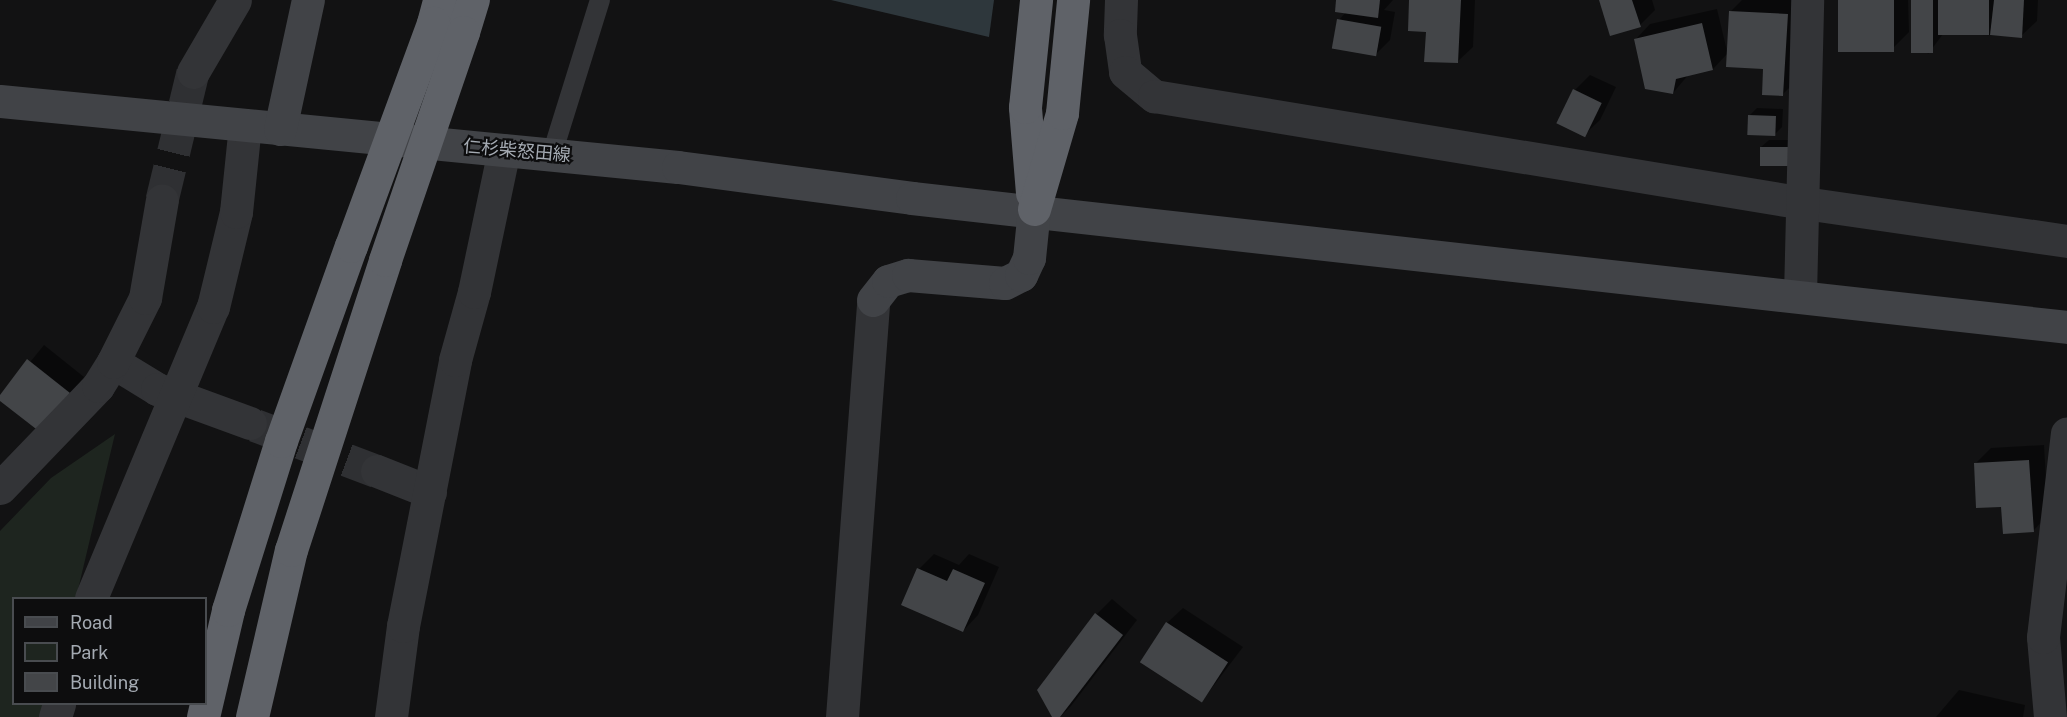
<!DOCTYPE html>
<meta charset="utf-8">
<style>
body{margin:0}
#map{position:relative;width:2067px;height:717px;overflow:hidden;background:#121213;font-family:"Public Sans","Noto Sans JP",sans-serif}
div>[style]{position:absolute}
.green>*{inset:0;background:#1e251f}
.water>*{inset:0;background:#2e373c}
.shadow>*{inset:0;background:#0007}
.building>*{inset:0;background:#434548;transform-origin:0 0}
.street-tunnel>*{height:33px;margin-top:-16.5px;transform-origin:0;background:repeating-linear-gradient(90deg,#2f3033 0 33px,transparent 0 49px)}
.lane>*{height:20px;margin:-10px;padding:0 10px;transform-origin:10px;border-radius:10px;background:#333437}
.street>*{height:33px;margin:-16.5px;padding:0 16.5px;transform-origin:16.5px;border-radius:16.5px;background:#333437}
.secondary>*{height:33px;margin:-16.5px;padding:0 16.5px;transform-origin:16.5px;border-radius:16.5px;background:#414347}
.highway>*{height:33px;margin:-16.5px;padding:0 16.5px;transform-origin:16.5px;border-radius:16.5px;background:#5f6268}
.highway-bridge>*{height:33px;margin:-16.5px;padding:0 16.5px;transform-origin:16.5px;border-radius:16.5px;background:#5f6268}
span{translate:-50% -50%;white-space:nowrap;text-align:center;line-height:1.15;-webkit-text-stroke:4.5px #0d0d0e;paint-order:stroke}
.street-label{font-size:18px;color:#a4aab2}
.legend{position:absolute;left:12px;top:597px;width:195px;height:108px;box-sizing:border-box;background:#0d0d0e;border:2px solid #494c50;margin:0;padding:8px 10px;list-style:none;font-size:18px;color:#a4aab2}
.legend li{display:flex;align-items:center;gap:12px;height:30px}
.legend b{width:30px;border:2px solid #494c50}
</style>
<div id="map">
<div class="green">
<i style="clip-path:polygon(115px 434px,76px 598px,14px 598px,14px 704px,51px 704px,48px 717px,0 717px,0 531px,51px 478px)"></i>
</div>
<div class="water">
<i style="clip-path:polygon(831px 0,994px 0,989px 37px)"></i>
</div>
<div class="shadow">
<i style="clip-path:polygon(1338px 0,1393px 0,1384px 10px,1395px 12px,1390px 40px,1375px 55px,1339px 20px,1346px 12px)"></i>
<i style="clip-path:polygon(1410px 0,1475px 0,1473px 47px,1457px 62px,1427px 30px)"></i>
<i style="clip-path:polygon(1601px 0,1652px 0,1655px 10px,1640px 25px)"></i>
<i style="clip-path:polygon(1742px 0,1802px 0,1798px 79px,1783px 94px,1764px 68px,1728px 53px,1713px 69px,1689px 74px,1673px 93px,1635px 40px,1650px 24px,1717px 9px,1727px 51px,1731px 11px)"></i>
<i style="clip-path:polygon(1840px 0,1908px 0,1909px 32px,1892px 49px)"></i>
<i style="clip-path:polygon(1913px 0,2038px 0,2037px 21px,2021px 36px,1943px 34px,1928px 54px)"></i>
<i style="clip-path:polygon(1590px 75px,1616px 87px,1600px 120px,1584px 135px,1575px 90px)"></i>
<i style="clip-path:polygon(1757px 108px,1783px 109px,1782px 127px,1775px 134px,1749px 116px)"></i>
<i style="clip-path:polygon(1769px 140px,1794px 140px,1794px 158px,1761px 147px)"></i>
<i style="clip-path:polygon(44px 345px,84px 377px,55px 415px,0 399px)"></i>
<i style="clip-path:polygon(2044px 445px,2048px 515px,2033px 531px,2002px 505px,1976px 463px,1991px 448px)"></i>
<i style="clip-path:polygon(934px 554px,959px 565px,969px 554px,999px 567px,978px 615px,963px 631px,919px 569px)"></i>
<i style="clip-path:polygon(1112px 599px,1137px 620px,1071px 706px,1060px 717px,1054px 717px,1097px 614px)"></i>
<i style="clip-path:polygon(1183px 608px,1243px 647px,1202px 701px,1167px 623px)"></i>
<i style="clip-path:polygon(1959px 690px,2025px 705px,2023px 717px,1936px 717px)"></i>
</div>
<div class="building">
<i style="clip-path:polygon(1336px 0,1380px 0,1378px 18px,1335px 12px)"></i>
<i style="clip-path:polygon(1409px 0,1461px 0,1458px 63px,1424px 62px,1426px 32px,1408px 31px)"></i>
<i style="clip-path:polygon(1599px 0,1632px 0,1641px 27px,1610px 36px)"></i>
<i style="left:1838px;top:0;width:56px;height:52px"></i>
<i style="left:1911px;top:0;width:22px;height:53px"></i>
<i style="left:1938px;top:0;width:51px;height:35px"></i>
<i style="clip-path:polygon(1994px 0,2024px 0,2022px 38px,1990px 35px)"></i>
<i style="clip-path:polygon(1729px 11px,1788px 14px,1783px 96px,1762px 95px,1763px 69px,1726px 67px)"></i>
<i style="left:1337px;top:19px;width:45px;height:30px;rotate:10deg"></i>
<i style="clip-path:polygon(1702px 23px,1713px 70px,1676px 79px,1673px 94px,1645px 89px,1634px 39px)"></i>
<i style="left:1573px;top:89px;width:32px;height:38px;rotate:26deg"></i>
<i style="left:1748px;top:115px;width:28px;height:20px;rotate:2deg"></i>
<i style="left:1760px;top:147px;width:28px;height:19px"></i>
<i style="clip-path:polygon(27px 359px,70px 393px,40px 432px,0 401px,0 395px)"></i>
<i style="clip-path:polygon(2029px 460px,2034px 532px,2003px 534px,2001px 507px,1976px 508px,1974px 463px)"></i>
<i style="clip-path:polygon(917px 568px,947px 581px,953px 569px,985px 583px,963px 632px,901px 605px)"></i>
<i style="clip-path:polygon(1095px 613px,1123px 635px,1060px 717px,1052px 717px,1037px 690px)"></i>
<i style="left:1166px;top:622px;width:74px;height:48px;rotate:33deg"></i>
</div>
<div class="street-tunnel">
<i style="left:162px;top:200px;width:132px;rotate:-76.4deg"></i>
<i style="left:255px;top:425px;width:130px;rotate:20.7deg"></i>
</div>
<div class="lane">
<i style="left:552px;top:154px;width:161px;rotate:-72.7deg"></i>
</div>
<div class="street">
<i style="left:1121px;top:0;width:35px;rotate:92deg"></i>
<i style="left:1120px;top:35px;width:37px;rotate:82deg"></i>
<i style="left:1125px;top:72px;width:38px;rotate:40deg"></i>
<i style="left:1154px;top:96px;width:659px;rotate:9.35deg"></i>
<i style="left:1804px;top:203px;width:266px;rotate:8.2deg"></i>
<i style="left:193px;top:72px;width:83px;rotate:-59.7deg"></i>
<i style="left:1800px;top:295px;width:295px;rotate:-88.6deg"></i>
<i style="left:113px;top:362px;width:52px;rotate:31.5deg"></i>
<i style="left:157px;top:389px;width:99px;rotate:20.1deg"></i>
<i style="left:377px;top:471px;width:57px;rotate:21.6deg"></i>
<i style="left:0;top:488px;width:141px;rotate:-46.1deg"></i>
<i style="left:98px;top:386px;width:28px;rotate:-58deg"></i>
<i style="left:113px;top:362px;width:72px;rotate:-63.4deg"></i>
<i style="left:145px;top:298px;width:99px;rotate:-80.2deg"></i>
<i style="left:91px;top:598px;width:316px;rotate:-67.3deg"></i>
<i style="left:213px;top:307px;width:98px;rotate:-76.4deg"></i>
<i style="left:236px;top:212px;width:87px;rotate:-84.1deg"></i>
<i style="left:55px;top:717px;width:14px;rotate:-73deg"></i>
<i style="left:391px;top:717px;width:92px;rotate:-82.5deg"></i>
<i style="left:403px;top:626px;width:271px;rotate:-78.9deg"></i>
<i style="left:455px;top:360px;width:71px;rotate:-74.4deg"></i>
<i style="left:474px;top:292px;width:145px;rotate:-78.1deg"></i>
<i style="left:842px;top:717px;width:418px;rotate:-85.7deg"></i>
<i style="left:2050px;top:717px;width:80px;rotate:-95deg"></i>
<i style="left:2043px;top:637px;width:205px;rotate:-83.3deg"></i>
</div>
<div class="secondary">
<i style="left:0;top:101px;width:681px;rotate:5.56deg"></i>
<i style="left:678px;top:167px;width:236px;rotate:7.5deg"></i>
<i style="left:912px;top:198px;width:1162px;rotate:6.37deg"></i>
<i style="left:280px;top:129px;width:132px;rotate:-77.8deg"></i>
<i style="left:873px;top:300px;width:24px;rotate:-52deg"></i>
<i style="left:888px;top:281px;width:21px;rotate:-17deg"></i>
<i style="left:908px;top:275px;width:97px;rotate:4.7deg"></i>
<i style="left:1005px;top:283px;width:18px;rotate:-27deg"></i>
<i style="left:1021px;top:275px;width:19px;rotate:-65deg"></i>
<i style="left:1029px;top:258px;width:49px;rotate:-84.2deg"></i>
</div>
<div class="highway">
<i style="left:433px;top:23px;width:24px;rotate:-75deg"></i>
<i style="left:463px;top:32px;width:34px;rotate:-73deg"></i>
<i style="left:1032px;top:193px;width:86px;rotate:-94.7deg"></i>
<i style="left:1025px;top:107px;width:108px;rotate:-84.1deg"></i>
<i style="left:1034px;top:209px;width:100px;rotate:-73.7deg"></i>
<i style="left:1062px;top:113px;width:114px;rotate:-84.4deg"></i>
<i style="left:203px;top:717px;width:110px;rotate:-76.8deg"></i>
<i style="left:228px;top:610px;width:177px;rotate:-72.6deg"></i>
<i style="left:281px;top:441px;width:207px;rotate:-70.3deg"></i>
<i style="left:252px;top:717px;width:171px;rotate:-76.9deg"></i>
<i style="left:291px;top:550px;width:305px;rotate:-72deg"></i>
</div>
<div class="highway-bridge">
<i style="left:351px;top:246px;width:238px;rotate:-69.8deg"></i>
<i style="left:385px;top:260px;width:241px;rotate:-71.1deg"></i>
</div>
<div class="street-label">
<span style="left:517px;top:151px;rotate:5deg">仁杉柴怒田線</span>
</div>
<ul class="legend">
<li><b style="height:8px;background:#414347"></b>Road</li>
<li><b style="height:16px;background:#1e251f"></b>Park</li>
<li><b style="height:16px;background:#434548"></b>Building</li>
</ul>
</div>
